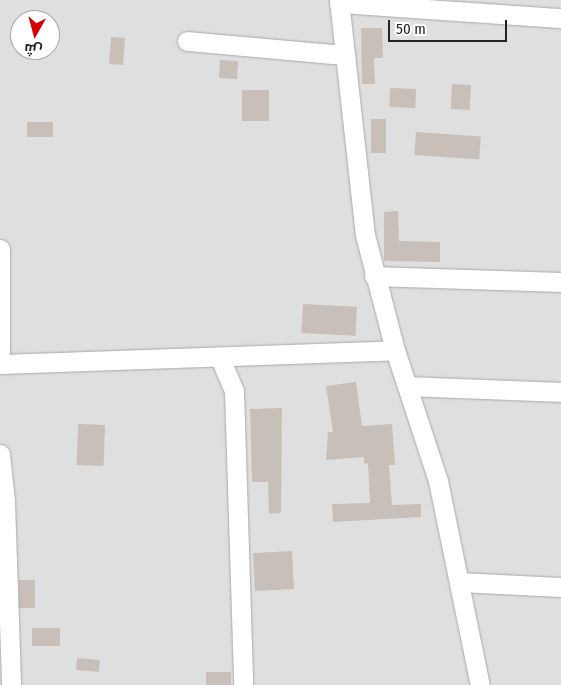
<!DOCTYPE html>
<meta charset="utf-8">
<style>
body{margin:0}
#map{position:relative;width:561px;height:685px;overflow:hidden;background:#f2efe9;font-family:"Fira Sans Condensed",Cairo,sans-serif}
div>[style]{position:absolute}
.residential>*{inset:0;background:#e0dfdf}
.building>*{inset:0;background:#c7bfb8;transform-origin:0 0}
.roads{filter:drop-shadow(0 0 1px #a9a9a9) drop-shadow(0 0 1px #a9a9a9)}
.minor>*{height:19px;margin:-9.5px;padding:0 9.5px;transform-origin:9.5px;border-radius:9.5px;background:#fff}
span{translate:-50% -50%;white-space:nowrap;text-align:center;line-height:1.15;-webkit-text-stroke:4.5px #fff;paint-order:stroke}
.north{position:absolute;left:10px;top:10px;width:50px;height:50px;box-sizing:border-box;background:#fff;border:1px solid #a7a7a7;border-radius:50%;rotate:187deg;font-size:14px;font-weight:700;line-height:20px;text-align:center;color:#222}
.north::after{content:'';display:block;margin:auto;width:18px;height:22px;background:#d40000;clip-path:polygon(50% 0,100% 100%,50% 72%,0 100%)}
.scale{position:absolute;left:388px;top:20px;width:119px;height:22px;box-sizing:border-box;border:2px solid #222;border-top:0;padding-left:6px;font-size:15px;line-height:18px;white-space:nowrap;color:#222;-webkit-text-stroke:4px #fff;paint-order:stroke}
</style>
<div id="map">
<div class="residential">
<i style="clip-path:polygon(evenodd,0 0,561px 0,561px 685px,0 685px,0 0,20px 20px,50px 20px,50px 50px,20px 50px,20px 20px)"></i>
</div>
<div class="building">
<i style="clip-path:polygon(361px 28px,382px 28px,383px 58px,374px 58px,375px 84px,362px 84px)"></i>
<i style="left:111px;top:37px;width:14px;height:27px;rotate:4deg"></i>
<i style="left:220px;top:60px;width:18px;height:18px;rotate:3deg"></i>
<i style="left:452px;top:84px;width:19px;height:25px;rotate:3deg"></i>
<i style="left:390px;top:88px;width:26px;height:19px;rotate:2deg"></i>
<i style="left:242px;top:90px;width:27px;height:31px"></i>
<i style="left:371px;top:119px;width:15px;height:34px"></i>
<i style="left:27px;top:122px;width:26px;height:15px"></i>
<i style="left:416px;top:132px;width:65px;height:23px;rotate:4deg"></i>
<i style="clip-path:polygon(398px 211px,399px 241px,440px 242px,440px 262px,384px 261px,384px 212px)"></i>
<i style="left:303px;top:304px;width:54px;height:29px;rotate:3deg"></i>
<i style="clip-path:polygon(356px 382px,362px 426px,392px 424px,395px 465px,389px 465px,392px 505px,421px 504px,421px 517px,333px 522px,332px 504px,370px 503px,368px 463px,364px 464px,364px 457px,326px 460px,328px 432px,333px 432px,326px 386px)"></i>
<i style="clip-path:polygon(282px 408px,281px 513px,269px 514px,268px 482px,252px 482px,250px 409px)"></i>
<i style="left:78px;top:424px;width:27px;height:41px;rotate:2deg"></i>
<i style="left:292px;top:551px;width:38px;height:39px;rotate:87deg"></i>
<i style="left:35px;top:580px;width:28px;height:16px;rotate:90deg"></i>
<i style="left:32px;top:628px;width:28px;height:18px"></i>
<i style="left:77px;top:658px;width:23px;height:12px;rotate:5deg"></i>
<i style="left:206px;top:672px;width:25px;height:13px"></i>
</div>
<div class="roads">
<div class="minor">
<i style="left:339px;top:0;width:236px;rotate:83.7deg"></i>
<i style="left:365px;top:235px;width:119px;rotate:75.4deg"></i>
<i style="left:395px;top:350px;width:138px;rotate:71.8deg"></i>
<i style="left:438px;top:481px;width:208px;rotate:78.4deg"></i>
<i style="left:339px;top:3px;width:223px;rotate:3.9deg"></i>
<i style="left:187px;top:41px;width:159px;rotate:5.1deg"></i>
<i style="left:0;top:249px;width:103px;rotate:90deg"></i>
<i style="left:374px;top:276px;width:187px;rotate:1.8deg"></i>
<i style="left:220px;top:358px;width:36px;rotate:67deg"></i>
<i style="left:234px;top:391px;width:294px;rotate:88.2deg"></i>
<i style="left:0;top:364px;width:395px;rotate:-2deg"></i>
<i style="left:408px;top:386px;width:153px;rotate:2.2deg"></i>
<i style="left:0;top:454px;width:47px;rotate:83.9deg"></i>
<i style="left:5px;top:501px;width:184px;rotate:88.1deg"></i>
<i style="left:459px;top:582px;width:102px;rotate:2.8deg"></i>
</div>
</div>
<div class="north">ش</div>
<div class="scale">50 m</div>
</div>
